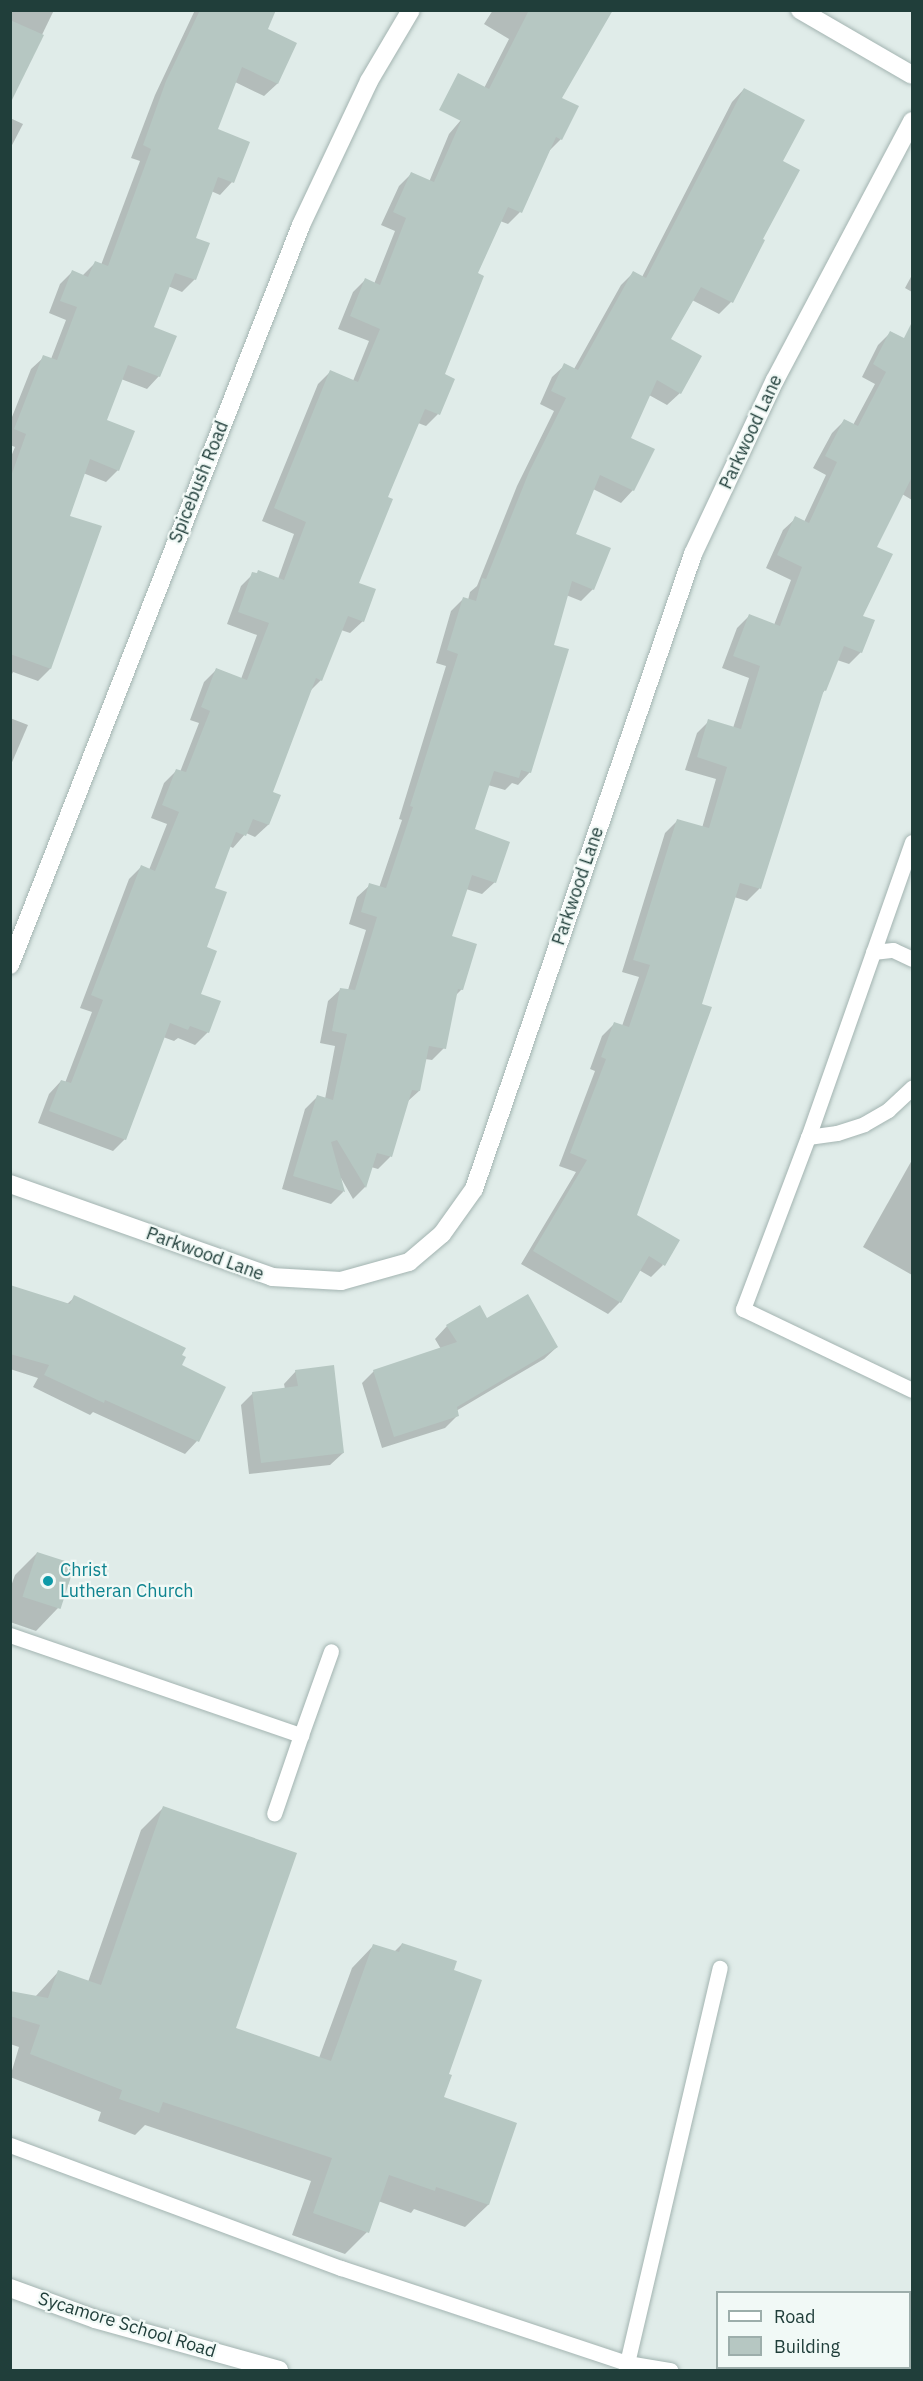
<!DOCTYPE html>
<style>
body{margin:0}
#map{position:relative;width:923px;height:2381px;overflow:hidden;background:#e0ece9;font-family:"IBM Plex Sans",sans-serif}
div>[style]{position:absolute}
.shadow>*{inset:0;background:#0003}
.building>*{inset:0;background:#b6c7c2;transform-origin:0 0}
.roads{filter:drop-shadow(0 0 2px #a3b4b1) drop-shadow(0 0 2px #a3b4b1)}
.lane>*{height:15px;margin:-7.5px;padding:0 7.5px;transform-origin:7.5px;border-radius:7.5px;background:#fff}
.street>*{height:18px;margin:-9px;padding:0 9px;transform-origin:9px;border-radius:9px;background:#fff}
.secondary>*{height:18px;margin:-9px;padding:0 9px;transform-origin:9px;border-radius:9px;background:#fff}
.dots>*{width:16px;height:16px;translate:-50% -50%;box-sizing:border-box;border:3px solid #f1f9f6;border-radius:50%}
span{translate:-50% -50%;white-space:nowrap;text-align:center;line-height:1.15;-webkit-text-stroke:4.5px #f1f9f6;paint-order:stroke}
.street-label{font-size:18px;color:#203e3a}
.culture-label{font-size:18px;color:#0d838f}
.left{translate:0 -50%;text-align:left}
.frame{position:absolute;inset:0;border:12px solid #203e3a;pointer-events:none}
.legend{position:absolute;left:716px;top:2291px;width:195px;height:78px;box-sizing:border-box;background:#f1f9f6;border:2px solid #9daeab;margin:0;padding:8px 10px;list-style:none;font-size:18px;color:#203e3a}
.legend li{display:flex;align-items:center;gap:12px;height:30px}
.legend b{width:30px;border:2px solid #9daeab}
</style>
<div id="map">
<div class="shadow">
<i style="clip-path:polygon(10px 10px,54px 10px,10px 101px)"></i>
<i style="clip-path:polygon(195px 10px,275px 10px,266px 30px,295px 44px,277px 84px,264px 96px,235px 82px,216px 130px,248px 143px,232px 182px,220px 195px,211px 191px,194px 239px,195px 279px,182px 292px,168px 286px,152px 327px,159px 376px,147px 389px,121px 379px,105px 421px,118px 470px,106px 482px,83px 473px,68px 517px,100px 527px,50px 669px,38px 681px,13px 672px,10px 678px,10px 459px,15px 447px,10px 445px,10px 422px,31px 369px,44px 357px,51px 359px,66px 320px,49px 313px,60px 284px,72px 272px,82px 276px,95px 263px,101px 265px,140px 161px,131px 158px,155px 95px)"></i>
<i style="clip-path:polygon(493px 10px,611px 10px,560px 98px,561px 139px,549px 151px,520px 212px,508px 224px,500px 221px,476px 274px,443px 375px,438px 414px,426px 426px,418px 423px,386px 498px,357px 583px,363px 621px,350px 633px,341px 630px,321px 680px,310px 691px,271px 792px,279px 795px,268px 825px,255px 837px,246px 833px,233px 848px,229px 846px,213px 888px,199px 995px,208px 1032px,195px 1045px,178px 1038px,174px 1041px,163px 1037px,125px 1139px,113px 1151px,38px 1123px,49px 1094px,61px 1081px,65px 1083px,92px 1012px,80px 1008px,129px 879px,141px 867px,149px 870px,167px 824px,151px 818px,164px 783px,177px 770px,180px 772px,199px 723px,190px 720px,204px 682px,217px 669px,241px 679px,257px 635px,227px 624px,241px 586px,253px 574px,278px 579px,294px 534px,262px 521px,318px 384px,330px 372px,353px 381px,369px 341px,338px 329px,353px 292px,365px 280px,374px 284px,395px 231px,381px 225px,399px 186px,411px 174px,429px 182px,449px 134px,478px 100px,509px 39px,484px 24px)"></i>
<i style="clip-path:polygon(744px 89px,781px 162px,760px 239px,731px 302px,719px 314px,692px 300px,669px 340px,680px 393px,667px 405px,649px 395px,629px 438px,633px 490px,621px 503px,593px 489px,574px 535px,593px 589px,581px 601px,566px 595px,552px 646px,530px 772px,518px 785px,512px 783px,505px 790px,488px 785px,473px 830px,495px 882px,482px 894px,466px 889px,451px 937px,462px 989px,455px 996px,444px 1048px,432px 1060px,425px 1059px,419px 1091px,407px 1102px,390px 1157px,378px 1169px,371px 1167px,365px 1187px,353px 1199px,341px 1178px,343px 1192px,331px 1204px,282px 1189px,305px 1109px,317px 1097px,325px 1099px,335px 1046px,320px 1043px,328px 1001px,341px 989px,348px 990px,366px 930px,349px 924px,357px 897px,370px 885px,379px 888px,402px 820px,399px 819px,446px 666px,436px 663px,451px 611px,463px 599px,468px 600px,470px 592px,477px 586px,517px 486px,554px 411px,540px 404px,552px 377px,565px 365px,574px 369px,621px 285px,634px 272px,642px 277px,732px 102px)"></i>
<i style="clip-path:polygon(10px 118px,23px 124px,10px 149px)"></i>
<i style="clip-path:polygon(912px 275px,912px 292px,905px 288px)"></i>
<i style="clip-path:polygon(890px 333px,912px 345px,912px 500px,902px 494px,875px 548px,861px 616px,861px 652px,849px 664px,837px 660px,825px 690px,821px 695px,759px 889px,747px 901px,734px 897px,635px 1215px,663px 1265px,651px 1277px,639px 1270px,620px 1302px,608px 1314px,521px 1264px,576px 1172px,559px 1166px,595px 1071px,590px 1069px,602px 1036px,614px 1024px,622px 1026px,639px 977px,622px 972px,665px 833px,677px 821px,702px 828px,716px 779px,685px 770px,697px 733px,709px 721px,733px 728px,749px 678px,722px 668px,737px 628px,749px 616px,774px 625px,791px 580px,766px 568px,783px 530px,796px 518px,804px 522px,826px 475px,813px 468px,832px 433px,844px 421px,853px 425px,875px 384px,862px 377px,878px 345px)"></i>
<i style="clip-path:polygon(10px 718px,28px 725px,10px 767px)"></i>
<i style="clip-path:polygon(912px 1160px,912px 1275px,863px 1247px)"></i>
<i style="clip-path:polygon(10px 1287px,67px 1304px,75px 1297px,180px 1356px,180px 1366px,224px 1387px,197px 1441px,185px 1454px,93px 1412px,90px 1415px,33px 1387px,38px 1378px,10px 1369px)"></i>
<i style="clip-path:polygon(487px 1320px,557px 1347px,544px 1359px,456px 1411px,458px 1415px,445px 1428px,382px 1448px,362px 1383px,374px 1371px,441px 1349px,435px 1339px,447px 1326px)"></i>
<i style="clip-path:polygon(296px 1371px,343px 1453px,330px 1465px,249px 1474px,241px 1405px,253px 1393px,285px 1389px,284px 1384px)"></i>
<i style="clip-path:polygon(37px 1553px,58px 1608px,36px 1631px,10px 1622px,10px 1589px,15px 1575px)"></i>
<i style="clip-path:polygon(164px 1807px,234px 2028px,319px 2058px,352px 1968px,374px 1945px,394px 1952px,402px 1944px,452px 1971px,447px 2075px,442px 2098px,516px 2124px,488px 2205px,465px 2227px,414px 2209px,411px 2213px,378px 2201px,367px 2232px,345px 2254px,292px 2235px,311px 2181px,145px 2125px,135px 2135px,98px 2121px,101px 2112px,10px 2077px,19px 2047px,10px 2044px,10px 1992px,35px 1997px,58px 1972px,88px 1982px,141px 1830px)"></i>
</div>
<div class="building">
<i style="clip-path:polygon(200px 10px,276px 10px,268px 29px,297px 43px,278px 84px,242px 67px,218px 129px,250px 142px,234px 183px,218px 177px,196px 238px,210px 243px,196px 280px,175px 273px,154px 327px,177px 336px,160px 377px,128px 365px,107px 420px,135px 431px,119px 471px,90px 459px,70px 516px,102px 526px,51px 669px,10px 654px,10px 479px,26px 434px,14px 429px,43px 355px,57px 360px,77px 307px,60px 301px,72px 270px,88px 277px,95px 261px,108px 266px,151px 149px,143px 145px,166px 81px)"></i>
<i style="clip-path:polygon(529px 10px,613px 10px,562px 98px,579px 106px,562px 140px,556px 137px,522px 213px,508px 207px,478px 273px,484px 276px,445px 374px,455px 379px,440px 415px,425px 409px,388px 497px,393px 499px,359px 583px,376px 589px,364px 622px,348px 616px,322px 681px,316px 678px,273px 792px,281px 795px,269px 825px,253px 819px,246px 836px,236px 832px,215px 888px,227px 892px,207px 947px,217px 951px,201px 994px,221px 1001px,209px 1033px,190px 1026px,188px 1030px,170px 1023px,126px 1140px,49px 1111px,61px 1080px,71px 1083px,103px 1000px,91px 995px,141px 865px,155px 871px,179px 812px,162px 805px,176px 769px,186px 772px,210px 711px,201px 707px,216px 668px,247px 680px,269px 623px,238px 612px,252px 572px,257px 573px,258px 570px,284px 580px,306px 522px,274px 508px,330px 370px,358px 382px,380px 329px,350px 316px,365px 278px,380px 285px,406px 218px,393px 212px,411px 172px,434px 182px,461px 121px,439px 110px,458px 73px,489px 89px)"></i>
<i style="clip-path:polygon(10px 20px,44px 35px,10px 104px)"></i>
<i style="clip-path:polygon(744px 88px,805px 120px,783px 161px,800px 170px,763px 239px,765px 240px,733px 303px,701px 287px,671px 339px,702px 356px,681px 394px,657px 380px,631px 438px,655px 449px,634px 491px,600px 475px,576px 534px,611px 548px,594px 590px,572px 581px,554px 645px,569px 649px,531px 773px,521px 770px,519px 778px,494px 771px,475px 829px,510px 842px,496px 883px,472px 875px,452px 936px,477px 944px,463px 990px,458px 989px,446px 1049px,429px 1046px,420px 1091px,412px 1090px,392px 1157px,377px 1153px,366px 1188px,337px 1140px,331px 1142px,345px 1192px,293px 1176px,317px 1095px,333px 1100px,347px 1034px,332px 1031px,340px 988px,355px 990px,377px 917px,361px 912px,369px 883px,386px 888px,413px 807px,410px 806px,458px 654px,447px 650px,463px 597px,476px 601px,482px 578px,486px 579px,529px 472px,566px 398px,551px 391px,564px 363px,578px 370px,633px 271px,646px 278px)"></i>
<i style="clip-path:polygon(912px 322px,912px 477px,877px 547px,893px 554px,863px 616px,875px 620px,862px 653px,844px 646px,826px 691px,824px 690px,761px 889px,740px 883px,702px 1004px,712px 1007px,637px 1215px,680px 1240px,665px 1266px,649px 1256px,621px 1303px,533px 1251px,587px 1160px,570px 1153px,606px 1059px,601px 1057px,614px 1022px,629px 1027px,650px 965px,633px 960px,677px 819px,709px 828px,727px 767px,697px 757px,708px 719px,741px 729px,760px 666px,733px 656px,749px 614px,780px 626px,802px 567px,777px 555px,795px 516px,809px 523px,837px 462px,825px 456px,844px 419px,858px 426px,886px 372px,873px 364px,890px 331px,904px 338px)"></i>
<i style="clip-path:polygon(10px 1285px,70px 1304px,74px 1295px,186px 1348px,182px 1355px,186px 1357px,182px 1365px,226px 1387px,199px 1442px,105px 1400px,104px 1403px,44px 1375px,49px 1365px,10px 1354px)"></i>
<i style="clip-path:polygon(528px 1294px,558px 1347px,457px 1407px,459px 1416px,394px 1437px,373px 1370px,457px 1342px,446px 1325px,480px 1305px,487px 1318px)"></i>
<i style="clip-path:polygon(334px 1365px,344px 1453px,261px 1463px,252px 1392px,298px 1386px,295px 1370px)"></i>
<i style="left:37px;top:1552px;width:40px;height:47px;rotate:18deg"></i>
<i style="clip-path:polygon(163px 1806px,297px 1853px,236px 2028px,331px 2061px,373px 1944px,399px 1952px,402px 1943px,457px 1961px,454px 1970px,482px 1980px,449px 2074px,452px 2075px,444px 2097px,517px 2123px,489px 2205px,436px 2187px,435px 2191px,389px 2175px,369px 2233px,313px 2213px,332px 2158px,163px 2102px,159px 2113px,119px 2099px,122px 2090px,30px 2054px,40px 2025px,10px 2016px,10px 1991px,48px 1998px,58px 1970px,101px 1985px)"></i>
</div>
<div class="roads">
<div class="lane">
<i style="left:912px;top:842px;width:313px;rotate:109.4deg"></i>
<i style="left:808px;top:1137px;width:184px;rotate:110.7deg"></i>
<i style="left:743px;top:1309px;width:187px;rotate:25.6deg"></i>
<i style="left:873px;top:952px;width:20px;rotate:-6deg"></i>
<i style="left:893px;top:950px;width:21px;rotate:25deg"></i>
<i style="left:808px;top:1137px;width:29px;rotate:-8deg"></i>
<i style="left:837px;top:1133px;width:28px;rotate:-18deg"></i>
<i style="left:864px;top:1124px;width:28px;rotate:-30deg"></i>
<i style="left:888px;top:1110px;width:33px;rotate:-43deg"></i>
<i style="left:10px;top:1635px;width:308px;rotate:19deg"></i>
<i style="left:301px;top:1735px;width:83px;rotate:108.9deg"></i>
<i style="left:301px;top:1735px;width:89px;rotate:-70.3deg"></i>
<i style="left:10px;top:2145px;width:353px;rotate:20.4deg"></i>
<i style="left:341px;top:2268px;width:301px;rotate:18.4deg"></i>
<i style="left:627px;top:2363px;width:406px;rotate:-76.8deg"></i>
<i style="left:626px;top:2370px;width:7px;rotate:-82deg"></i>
<i style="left:627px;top:2363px;width:44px;rotate:9.2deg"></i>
</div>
<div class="street">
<i style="left:800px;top:10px;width:129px;rotate:30.1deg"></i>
<i style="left:10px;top:965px;width:795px;rotate:-68.53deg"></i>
<i style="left:301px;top:225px;width:159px;rotate:-64.7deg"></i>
<i style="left:369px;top:81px;width:82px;rotate:-59.4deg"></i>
<i style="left:10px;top:1184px;width:278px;rotate:19.5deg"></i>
<i style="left:272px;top:1277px;width:69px;rotate:3.3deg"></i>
<i style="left:341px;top:1281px;width:71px;rotate:-15.6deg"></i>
<i style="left:409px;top:1262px;width:43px;rotate:-40.3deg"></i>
<i style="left:442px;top:1234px;width:55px;rotate:-54.6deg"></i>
<i style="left:474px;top:1189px;width:672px;rotate:-70.97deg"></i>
<i style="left:693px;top:554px;width:192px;rotate:-64.8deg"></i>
<i style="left:775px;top:380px;width:293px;rotate:-62.1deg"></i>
</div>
<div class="secondary">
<i style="left:10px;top:2288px;width:90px;rotate:20deg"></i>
<i style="left:95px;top:2319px;width:191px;rotate:15.5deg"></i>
</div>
</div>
<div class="dots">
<i style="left:48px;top:1581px;background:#0f9aa8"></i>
</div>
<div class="street-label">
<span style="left:751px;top:432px;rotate:-65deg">Parkwood Lane</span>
<span style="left:199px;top:482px;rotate:-68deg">Spicebush Road</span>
<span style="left:578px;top:886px;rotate:-71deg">Parkwood Lane</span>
<span style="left:205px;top:1254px;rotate:20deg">Parkwood Lane</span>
<span style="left:127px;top:2325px;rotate:17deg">Sycamore School Road</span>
</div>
<div class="culture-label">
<span class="left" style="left:60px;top:1581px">Christ<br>Lutheran Church</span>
</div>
<div class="frame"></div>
<ul class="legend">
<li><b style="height:8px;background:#fff"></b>Road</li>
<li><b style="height:16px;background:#b6c7c2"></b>Building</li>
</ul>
</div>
